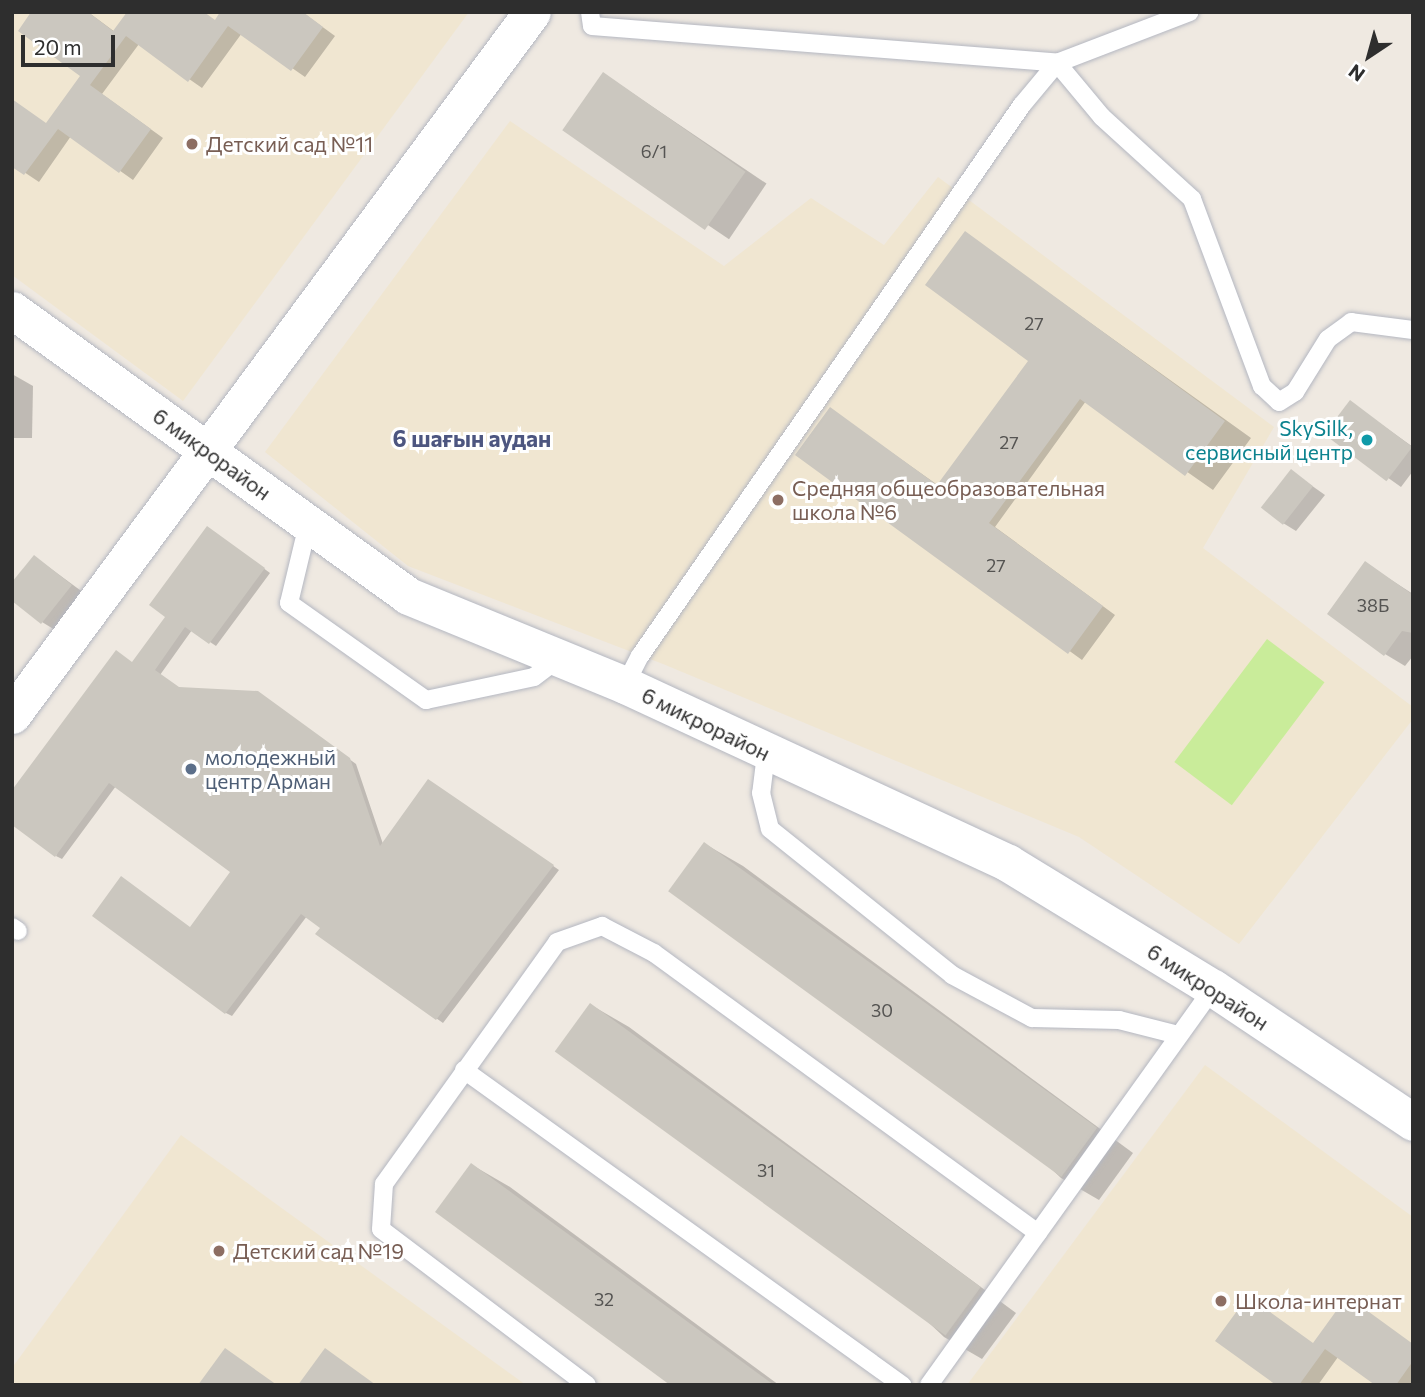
<!DOCTYPE html>
<meta charset="utf-8">
<style>
body{margin:0}
#map{position:relative;width:1425px;height:1397px;overflow:hidden;background:#efe9e1;font-family:Commissioner,sans-serif}
div>[style]{position:absolute}
.education>*{inset:0;background:#f0e6d1}
.pitch>*{inset:0;background:#c9ec9a;transform-origin:0 0}
.shadow>*{inset:0;background:#0003;transform-origin:0 0}
.building>*{inset:0;background:#cbc7bf;transform-origin:0 0}
.roads{filter:drop-shadow(0 0 2px #b4b7c1) drop-shadow(0 0 2px #b4b7c1)}
.lane>*{height:18px;margin:-9px;padding:0 9px;transform-origin:9px;border-radius:9px;background:#fff}
.street>*{height:37px;margin:-18.5px;padding:0 18.5px;transform-origin:18.5px;border-radius:18.5px;background:#fff}
.dots>*{width:19px;height:19px;translate:-50% -50%;box-sizing:border-box;border:4px solid #fff;border-radius:50%}
span{translate:-50% -50%;white-space:nowrap;text-align:center;line-height:1.15;-webkit-text-stroke:6px #fff;paint-order:stroke}
.number-label{font-size:18px;color:#555452}
.number-label span{-webkit-text-stroke-width:0}
.education-label{font-size:21px;color:#785e54}
.left{translate:0 -50%;text-align:left}
.culture-label{font-size:21px;color:#0d838f}
.right{translate:-100% -50%;text-align:right}
.street-label{font-size:21px;color:#2e2e2e}
.service-label{font-size:21px;color:#4e5e75}
.neighbourhood-label{font-size:23px;color:#4d5680;font-weight:700}
.frame{position:absolute;inset:0;border:14px solid #2e2e2e;pointer-events:none}
.north{position:absolute;left:1334px;top:21px;width:70px;height:70px;-webkit-text-stroke:5px #fff;paint-order:stroke;rotate:216deg;font-size:19px;font-weight:700;line-height:28px;text-align:center;color:#2e2e2e}
.north::after{content:'';display:block;margin:auto;width:24px;height:32px;background:#2e2e2e;clip-path:polygon(50% 0,100% 100%,50% 72%,0 100%)}
.scale{position:absolute;left:21px;top:35px;width:94px;height:32px;box-sizing:border-box;border:4px solid #2e2e2e;border-top:0;padding-left:9px;font-size:21px;line-height:24px;white-space:nowrap;color:#2e2e2e;-webkit-text-stroke:5px #fff;paint-order:stroke}
</style>
<div id="map">
<div class="education">
<i style="clip-path:polygon(12px 12px,469px 12px,183px 401px,12px 275px)"></i>
<i style="clip-path:polygon(510px 121px,724px 266px,811px 198px,884px 245px,938px 177px,1274px 427px,1203px 548px,1413px 707px,1413px 719px,1239px 944px,1079px 837px,663px 664px,408px 566px,265px 452px)"></i>
<i style="clip-path:polygon(1205px 1065px,1413px 1217px,1413px 1385px,967px 1385px)"></i>
<i style="clip-path:polygon(181px 1135px,526px 1385px,12px 1385px,12px 1368px)"></i>
</div>
<div class="pitch">
<i style="left:1267px;top:639px;width:72px;height:154px;rotate:37deg"></i>
</div>
<div class="shadow">
<i style="clip-path:polygon(88px 12px,115px 32px,302px 12px,335px 36px,305px 77px,242px 33px,202px 88px,139px 44px,102px 94px,163px 138px,133px 180px,71px 136px,39px 182px,12px 164px,52px 130px,82px 76px)"></i>
<i style="left:604px;top:74px;width:196px;height:67px;rotate:34deg"></i>
<i style="clip-path:polygon(965px 233px,1251px 438px,1213px 490px,1086px 401px,995px 527px,1115px 615px,1082px 660px,797px 454px,830px 409px,939px 486px,1035px 367px)"></i>
<i style="clip-path:polygon(12px 374px,33px 386px,32px 438px,12px 438px)"></i>
<i style="clip-path:polygon(1350px 402px,1413px 447px,1413px 471px,1401px 487px,1325px 433px)"></i>
<i style="clip-path:polygon(1291px 471px,1325px 495px,1296px 531px,1283px 523px)"></i>
<i style="clip-path:polygon(214px 532px,270px 573px,216px 646px,192px 630px,160px 675px,180px 689px,264px 697px,356px 764px,383px 844px,435px 785px,559px 870px,443px 1023px,317px 934px,322px 927px,307px 916px,232px 1016px,226px 1013px,94px 916px,191px 929px,233px 872px,116px 786px,62px 859px,56px 856px,133px 663px,168px 617px)"></i>
<i style="clip-path:polygon(35px 557px,84px 593px,55px 630px,42px 622px)"></i>
<i style="clip-path:polygon(1365px 563px,1413px 594px,1413px 656px,1405px 666px,1385px 654px)"></i>
<i style="clip-path:polygon(705px 844px,743px 866px,1133px 1153px,1099px 1200px,1061px 1178px)"></i>
<i style="clip-path:polygon(591px 1005px,629px 1027px,1016px 1313px,982px 1359px,944px 1337px)"></i>
<i style="clip-path:polygon(472px 1165px,510px 1187px,779px 1385px,673px 1385px)"></i>
<i style="clip-path:polygon(1315px 1344px,1413px 1344px,1413px 1385px,1378px 1385px,1338px 1357px,1318px 1385px,1279px 1385px)"></i>
</div>
<div class="building">
<i style="clip-path:polygon(31px 12px,88px 12px,113px 31px,127px 12px,204px 12px,215px 20px,220px 12px,303px 12px,323px 27px,291px 71px,228px 26px,188px 82px,126px 36px,90px 85px,151px 129px,119px 173px,58px 129px,24px 175px,12px 167px,12px 99px,46px 123px,80px 76px,18px 31px)"></i>
<i style="left:603px;top:72px;width:174px;height:71px;rotate:35deg"></i>
<i style="clip-path:polygon(965px 231px,1225px 421px,1185px 476px,1080px 399px,989px 523px,1103px 606px,1068px 654px,795px 455px,830px 407px,937px 485px,1028px 361px,925px 285px)"></i>
<i style="left:1350px;top:400px;width:78px;height:43px;rotate:37deg"></i>
<i style="left:1291px;top:469px;width:28px;height:49px;rotate:38deg"></i>
<i style="clip-path:polygon(207px 526px,265px 568px,209px 644px,185px 627px,155px 670px,179px 687px,258px 691px,350px 758px,380px 846px,428px 779px,554px 865px,436px 1020px,315px 934px,320px 928px,301px 914px,225px 1014px,92px 916px,121px 876px,190px 927px,230px 872px,109px 783px,55px 857px,12px 825px,12px 790px,116px 650px,132px 662px,165px 617px,149px 605px)"></i>
<i style="clip-path:polygon(34px 555px,72px 585px,41px 624px,12px 601px,12px 582px)"></i>
<i style="clip-path:polygon(1365px 561px,1413px 595px,1413px 633px,1402px 631px,1384px 656px,1327px 614px)"></i>
<i style="left:704px;top:842px;width:486px;height:61px;rotate:36deg"></i>
<i style="left:590px;top:1003px;width:483px;height:60px;rotate:36deg"></i>
<i style="clip-path:polygon(471px 1163px,774px 1385px,670px 1385px,435px 1212px)"></i>
<i style="clip-path:polygon(1248px 1296px,1313px 1343px,1347px 1296px,1413px 1344px,1413px 1361px,1396px 1385px,1375px 1385px,1325px 1349px,1299px 1385px,1276px 1385px,1215px 1341px)"></i>
<i style="clip-path:polygon(225px 1348px,277px 1385px,198px 1385px)"></i>
<i style="clip-path:polygon(325px 1348px,376px 1385px,298px 1385px)"></i>
</div>
<div class="roads">
<div class="lane">
<i style="left:590px;top:12px;width:14px;rotate:82deg"></i>
<i style="left:592px;top:26px;width:466px;rotate:4.5deg"></i>
<i style="left:1057px;top:63px;width:70px;rotate:50.2deg"></i>
<i style="left:1102px;top:117px;width:122px;rotate:42.3deg"></i>
<i style="left:1192px;top:199px;width:200px;rotate:69.5deg"></i>
<i style="left:1262px;top:386px;width:23px;rotate:43deg"></i>
<i style="left:1279px;top:402px;width:19px;rotate:-32deg"></i>
<i style="left:1295px;top:392px;width:62px;rotate:-58.1deg"></i>
<i style="left:1328px;top:339px;width:29px;rotate:-36deg"></i>
<i style="left:1351px;top:322px;width:63px;rotate:7.4deg"></i>
<i style="left:308px;top:524px;width:81px;rotate:103.5deg"></i>
<i style="left:289px;top:603px;width:168px;rotate:35.3deg"></i>
<i style="left:426px;top:700px;width:110px;rotate:-12deg"></i>
<i style="left:534px;top:677px;width:31px;rotate:-37deg"></i>
<i style="left:625px;top:685px;width:33px;rotate:-63deg"></i>
<i style="left:640px;top:656px;width:670px;rotate:-55.27deg"></i>
<i style="left:1022px;top:105px;width:55px;rotate:-50.2deg"></i>
<i style="left:1057px;top:63px;width:142px;rotate:-21deg"></i>
<i style="left:766px;top:754px;width:39px;rotate:97deg"></i>
<i style="left:761px;top:793px;width:37px;rotate:76deg"></i>
<i style="left:770px;top:829px;width:233px;rotate:38.7deg"></i>
<i style="left:952px;top:975px;width:91px;rotate:28.3deg"></i>
<i style="left:1032px;top:1018px;width:87px;rotate:1.3deg"></i>
<i style="left:1119px;top:1020px;width:61px;rotate:14.3deg"></i>
<i style="left:12px;top:927px;width:7px;rotate:34deg"></i>
<i style="left:464px;top:1070px;width:540px;rotate:35.72deg"></i>
<i style="left:587px;top:1385px;width:258px;rotate:-142.9deg"></i>
<i style="left:381px;top:1229px;width:45px;rotate:-86.2deg"></i>
<i style="left:384px;top:1184px;width:297px;rotate:-54.4deg"></i>
<i style="left:557px;top:942px;width:48px;rotate:-19.6deg"></i>
<i style="left:602px;top:926px;width:59px;rotate:27.4deg"></i>
<i style="left:654px;top:953px;width:475px;rotate:36.1deg"></i>
<i style="left:929px;top:1385px;width:488px;rotate:-54.4deg"></i>
</div>
<div class="street">
<i style="left:12px;top:310px;width:488px;rotate:35.8deg"></i>
<i style="left:408px;top:596px;width:235px;rotate:22.3deg"></i>
<i style="left:625px;top:685px;width:422px;rotate:24.9deg"></i>
<i style="left:1008px;top:863px;width:240px;rotate:31.4deg"></i>
<i style="left:1213px;top:988px;width:241px;rotate:33.8deg"></i>
<i style="left:12px;top:715px;width:874px;rotate:-53.51deg"></i>
</div>
</div>
<div class="dots">
<i style="left:192px;top:144px;background:#8d6e63"></i>
<i style="left:1367px;top:440px;background:#0f9aa8"></i>
<i style="left:778px;top:500px;background:#8d6e63"></i>
<i style="left:191px;top:769px;background:#5c6f8a"></i>
<i style="left:219px;top:1251px;background:#8d6e63"></i>
<i style="left:1221px;top:1301px;background:#8d6e63"></i>
</div>
<div class="number-label">
<span style="left:654px;top:151px">6/1</span>
<span style="left:1034px;top:323px">27</span>
<span style="left:1009px;top:442px">27</span>
<span style="left:996px;top:565px">27</span>
<span style="left:1373px;top:605px">38Б</span>
<span style="left:882px;top:1010px">30</span>
<span style="left:766px;top:1170px">31</span>
<span style="left:604px;top:1299px">32</span>
</div>
<div class="education-label">
<span class="left" style="left:206px;top:144px">Детский сад №11</span>
<span class="left" style="left:792px;top:500px">Средняя общеобразовательная<br>школа №6</span>
<span class="left" style="left:233px;top:1251px">Детский сад №19</span>
<span class="left" style="left:1235px;top:1301px">Школа-интернат</span>
</div>
<div class="culture-label">
<span class="right" style="left:1353px;top:440px">SkySilk,<br>сервисный центр</span>
</div>
<div class="street-label">
<span style="left:212px;top:454px;rotate:36deg">6 микрорайон</span>
<span style="left:706px;top:724px;rotate:26deg">6 микрорайон</span>
<span style="left:1208px;top:987px;rotate:33deg">6 микрорайон</span>
</div>
<div class="service-label">
<span class="left" style="left:205px;top:769px">молодежный<br>центр Арман</span>
</div>
<div class="neighbourhood-label">
<span style="left:472px;top:438px">6 шағын аудан</span>
</div>
<div class="frame"></div>
<div class="north">N</div>
<div class="scale">20 m</div>
</div>
